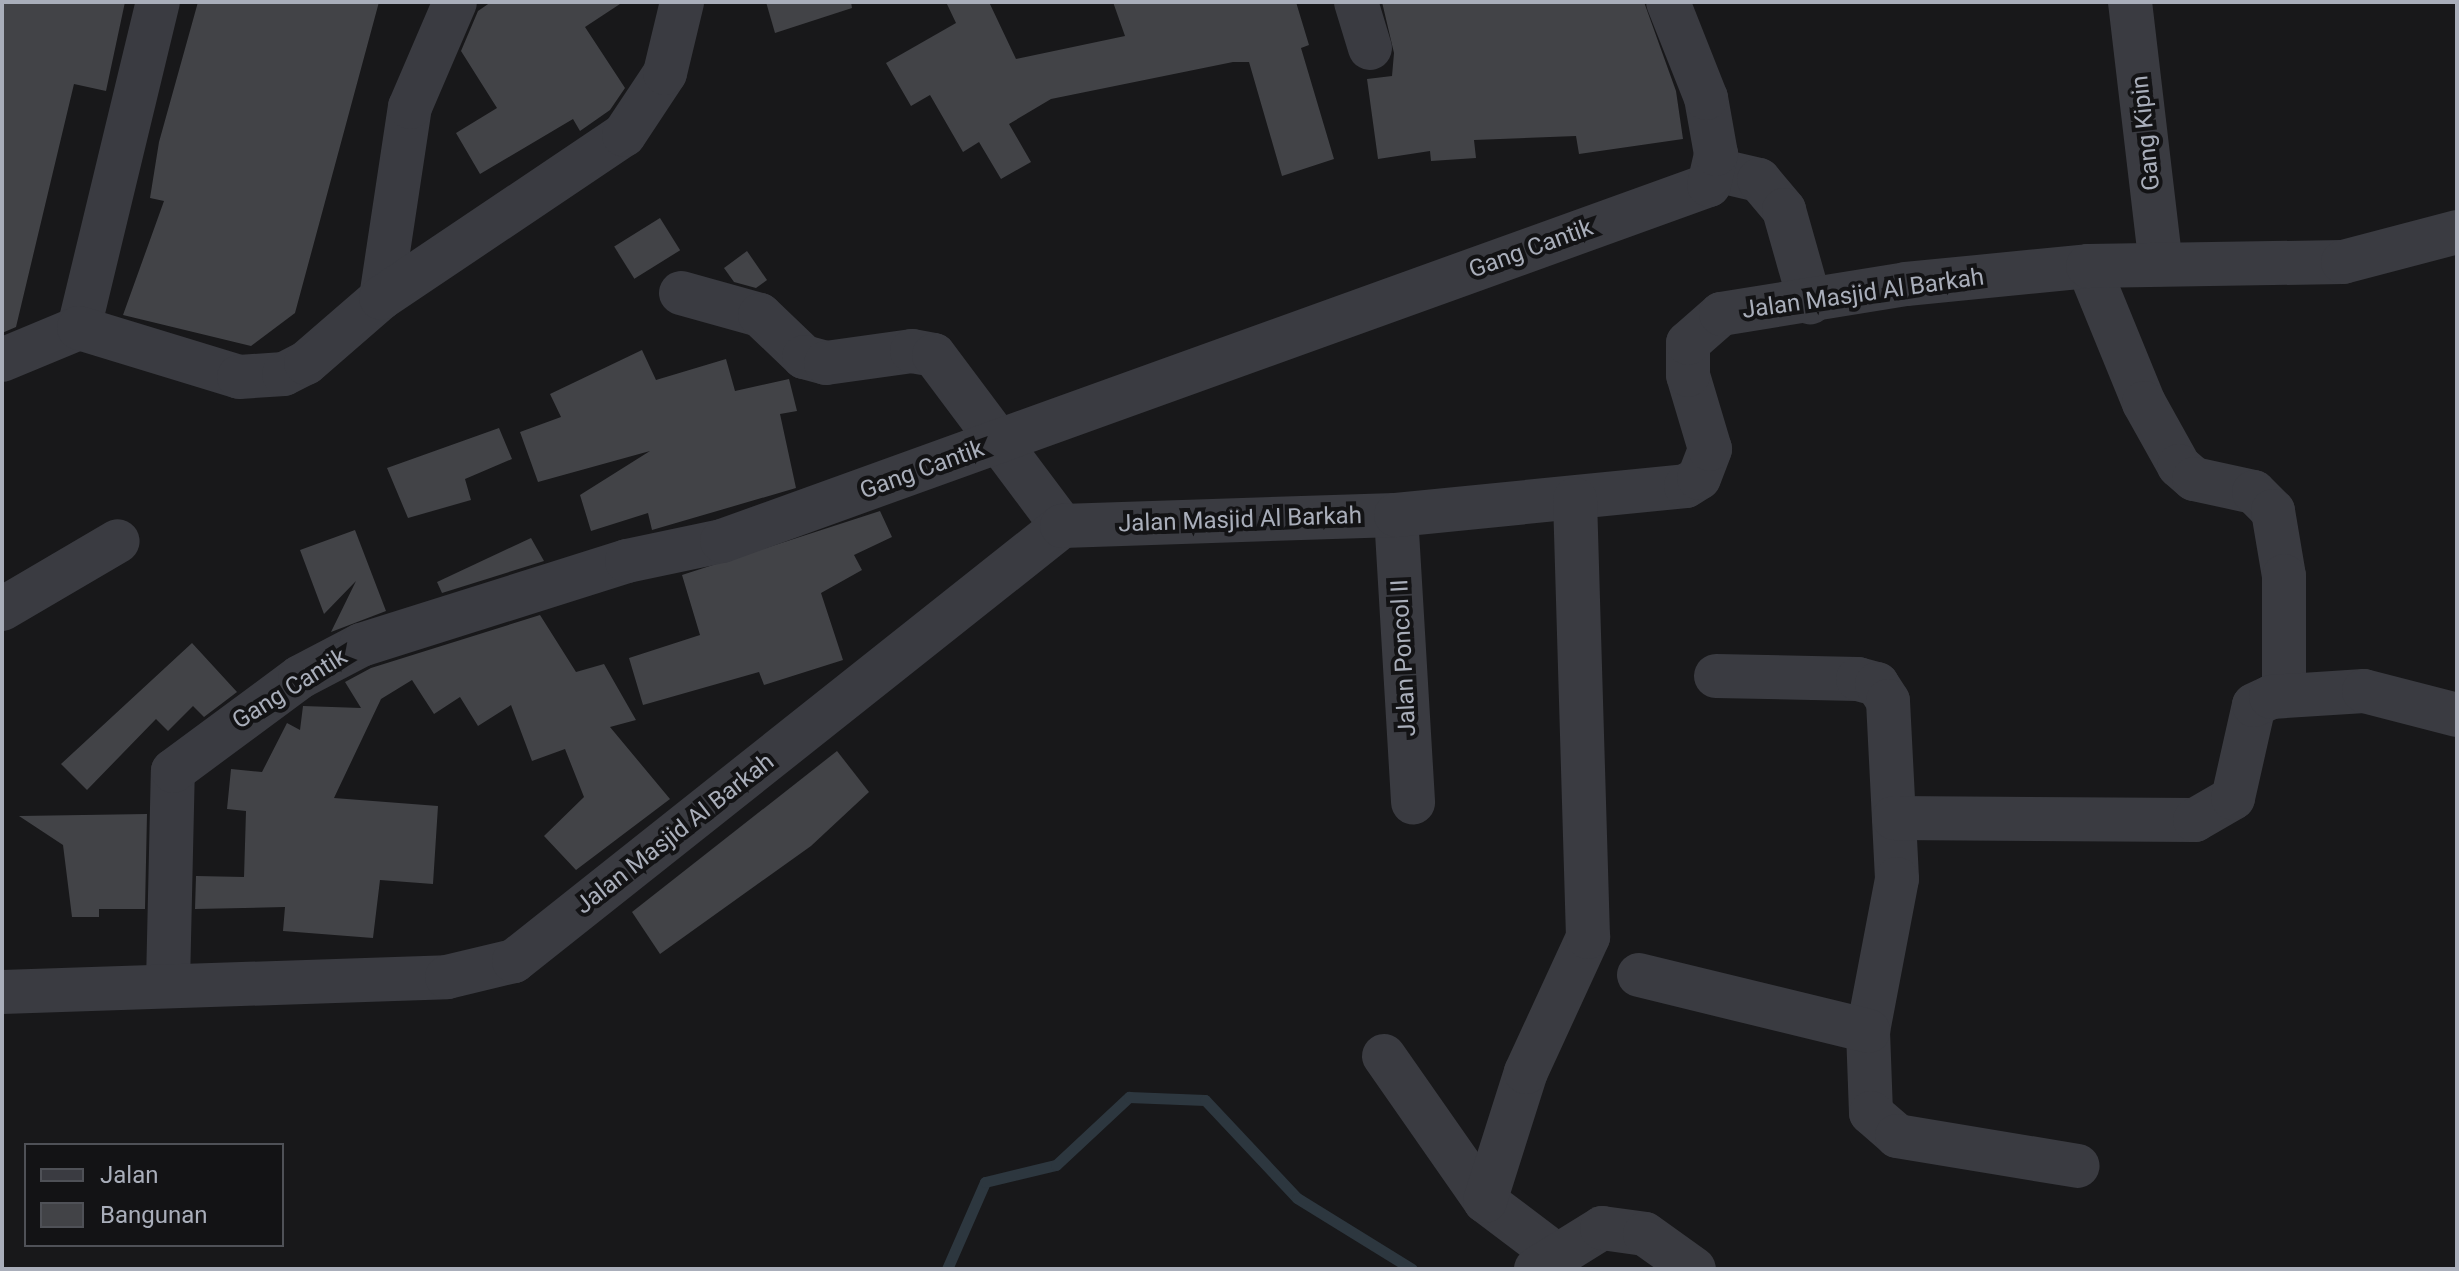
<!DOCTYPE html>
<style>
body{margin:0}
#map{position:relative;width:2459px;height:1271px;overflow:hidden;background:#18181a;font-family:Roboto,sans-serif}
div>[style]{position:absolute}
.stream>*{height:11px;margin:-5.5px;padding:0 5.5px;transform-origin:5.5px;border-radius:5.5px;background:#2d373f}
.building>*{inset:0;background:#424347;transform-origin:0 0}
.minor>*{height:44px;margin:-22px;padding:0 22px;transform-origin:22px;border-radius:22px;background:#3a3b41}
span{translate:-50% -50%;white-space:nowrap;text-align:center;line-height:1.15;-webkit-text-stroke:8px #131315;paint-order:stroke}
.street-label{font-size:24px;color:#a9aeba}
.frame{position:absolute;inset:0;border:4px solid #a9aeba;pointer-events:none}
.legend{position:absolute;left:24px;top:1143px;width:260px;height:104px;box-sizing:border-box;background:#131315;border:2px solid #4f5157;margin:0;padding:10px 14px;list-style:none;font-size:24px;color:#a9aeba}
.legend li{display:flex;align-items:center;gap:16px;height:40px}
.legend b{width:40px;border:2px solid #4f5157}
</style>
<div id="map">
<div class="stream">
<i style="left:947px;top:1269px;width:95px;rotate:-66.4deg"></i>
<i style="left:985px;top:1182px;width:73px;rotate:-13.5deg"></i>
<i style="left:1056px;top:1165px;width:100px;rotate:-43deg"></i>
<i style="left:1129px;top:1097px;width:76px;rotate:2.3deg"></i>
<i style="left:1205px;top:1100px;width:134px;rotate:46.8deg"></i>
<i style="left:1297px;top:1198px;width:135px;rotate:31.7deg"></i>
</div>
<div class="building">
<i style="clip-path:polygon(2px 2px,125px 2px,106px 91px,74px 84px,16px 327px,2px 333px)"></i>
<i style="clip-path:polygon(198px 2px,379px 2px,295px 313px,251px 346px,123px 315px,164px 201px,150px 198px,159px 142px)"></i>
<i style="clip-path:polygon(491px 2px,623px 2px,585px 27px,625px 88px,610px 110px,580px 131px,573px 119px,480px 174px,456px 133px,497px 108px,461px 51px,478px 11px)"></i>
<i style="clip-path:polygon(766px 2px,851px 2px,852px 8px,775px 33px)"></i>
<i style="clip-path:polygon(946px 2px,989px 2px,1016px 59px,1125px 36px,1113px 2px,1296px 2px,1309px 45px,1301px 48px,1334px 159px,1282px 176px,1249px 62px,1233px 62px,1051px 99px,1009px 124px,1031px 162px,1001px 179px,979px 142px,963px 152px,930px 95px,911px 106px,886px 63px,956px 23px)"></i>
<i style="clip-path:polygon(1382px 2px,1644px 2px,1676px 91px,1683px 139px,1579px 154px,1576px 136px,1474px 140px,1476px 158px,1431px 161px,1430px 151px,1378px 159px,1367px 79px,1392px 76px,1394px 53px)"></i>
<i style="left:660px;top:218px;width:38px;height:54px;rotate:58deg"></i>
<i style="clip-path:polygon(747px 251px,767px 280px,756px 288px,734px 282px,724px 268px)"></i>
<i style="clip-path:polygon(642px 350px,656px 380px,726px 359px,735px 391px,789px 379px,797px 411px,780px 414px,796px 488px,652px 530px,648px 513px,591px 531px,580px 495px,650px 451px,538px 482px,520px 432px,561px 417px,550px 394px)"></i>
<i style="clip-path:polygon(499px 428px,512px 459px,465px 479px,471px 500px,408px 518px,387px 468px)"></i>
<i style="clip-path:polygon(880px 511px,892px 537px,854px 555px,862px 570px,821px 593px,843px 660px,764px 685px,759px 672px,643px 705px,629px 658px,700px 635px,682px 575px)"></i>
<i style="clip-path:polygon(355px 530px,386px 611px,331px 632px,356px 581px,324px 614px,300px 550px)"></i>
<i style="clip-path:polygon(531px 538px,544px 561px,442px 593px,437px 582px)"></i>
<i style="clip-path:polygon(540px 615px,576px 672px,604px 664px,636px 720px,610px 727px,670px 799px,576px 870px,544px 836px,584px 797px,565px 749px,532px 761px,511px 705px,478px 726px,460px 697px,434px 714px,412px 680px,381px 699px,334px 798px,438px 806px,433px 884px,380px 880px,373px 938px,283px 931px,285px 907px,195px 909px,196px 876px,244px 877px,246px 811px,227px 809px,231px 769px,262px 772px,287px 723px,300px 730px,303px 706px,361px 708px,345px 682px,371px 668px)"></i>
<i style="clip-path:polygon(192px 643px,237px 692px,204px 717px,193px 706px,168px 731px,156px 719px,87px 790px,61px 764px)"></i>
<i style="clip-path:polygon(837px 751px,869px 792px,811px 846px,660px 954px,632px 912px)"></i>
<i style="clip-path:polygon(147px 814px,145px 909px,99px 909px,99px 917px,72px 917px,63px 845px,19px 816px)"></i>
</div>
<div class="minor">
<i style="left:1356px;top:2px;width:48px;rotate:73.1deg"></i>
<i style="left:2130px;top:2px;width:264px;rotate:83.3deg"></i>
<i style="left:1716px;top:170px;width:44px;rotate:13.1deg"></i>
<i style="left:1759px;top:180px;width:39px;rotate:50deg"></i>
<i style="left:1784px;top:210px;width:96px;rotate:74.2deg"></i>
<i style="left:2088px;top:266px;width:148px;rotate:67.8deg"></i>
<i style="left:2144px;top:403px;width:72px;rotate:60.9deg"></i>
<i style="left:2179px;top:466px;width:20px;rotate:41deg"></i>
<i style="left:2194px;top:479px;width:61px;rotate:12.2deg"></i>
<i style="left:2254px;top:492px;width:27px;rotate:45deg"></i>
<i style="left:2273px;top:511px;width:66px;rotate:80.4deg"></i>
<i style="left:2284px;top:576px;width:118px;rotate:90deg"></i>
<i style="left:681px;top:293px;width:82px;rotate:15.6deg"></i>
<i style="left:760px;top:315px;width:61px;rotate:43.7deg"></i>
<i style="left:804px;top:357px;width:23px;rotate:15deg"></i>
<i style="left:826px;top:363px;width:87px;rotate:-7.9deg"></i>
<i style="left:912px;top:351px;width:22px;rotate:10deg"></i>
<i style="left:934px;top:355px;width:214px;rotate:53.2deg"></i>
<i style="left:381px;top:298px;width:193px;rotate:-81.4deg"></i>
<i style="left:410px;top:107px;width:114px;rotate:-66.8deg"></i>
<i style="left:79px;top:328px;width:335px;rotate:-76.4deg"></i>
<i style="left:2px;top:360px;width:83px;rotate:-22.6deg"></i>
<i style="left:79px;top:328px;width:167px;rotate:17deg"></i>
<i style="left:239px;top:377px;width:45px;rotate:-3.8deg"></i>
<i style="left:284px;top:374px;width:25px;rotate:-27deg"></i>
<i style="left:306px;top:363px;width:99px;rotate:-40.9deg"></i>
<i style="left:381px;top:298px;width:293px;rotate:-33.9deg"></i>
<i style="left:624px;top:135px;width:74px;rotate:-56.5deg"></i>
<i style="left:665px;top:73px;width:73px;rotate:-76.5deg"></i>
<i style="left:1396px;top:515px;width:288px;rotate:86.6deg"></i>
<i style="left:2px;top:609px;width:134px;rotate:-30.4deg"></i>
<i style="left:1716px;top:676px;width:142px;rotate:1.2deg"></i>
<i style="left:1858px;top:679px;width:20px;rotate:15deg"></i>
<i style="left:1877px;top:684px;width:20px;rotate:57deg"></i>
<i style="left:1888px;top:701px;width:178px;rotate:87.1deg"></i>
<i style="left:1897px;top:879px;width:155px;rotate:100.8deg"></i>
<i style="left:1868px;top:1031px;width:82px;rotate:87.9deg"></i>
<i style="left:1871px;top:1113px;width:35px;rotate:41deg"></i>
<i style="left:1897px;top:1136px;width:183px;rotate:9.4deg"></i>
<i style="left:1894px;top:818px;width:301px;rotate:0.4deg"></i>
<i style="left:2195px;top:820px;width:44px;rotate:-30.1deg"></i>
<i style="left:2233px;top:798px;width:95px;rotate:-77.3deg"></i>
<i style="left:2254px;top:705px;width:19px;rotate:-25deg"></i>
<i style="left:2271px;top:697px;width:93px;rotate:-3.7deg"></i>
<i style="left:2364px;top:691px;width:96px;rotate:14.5deg"></i>
<i style="left:1639px;top:975px;width:236px;rotate:13.7deg"></i>
<i style="left:168px;top:984px;width:213px;rotate:-88.7deg"></i>
<i style="left:173px;top:771px;width:158px;rotate:-36.5deg"></i>
<i style="left:300px;top:677px;width:69px;rotate:-27.7deg"></i>
<i style="left:361px;top:645px;width:279px;rotate:-17.5deg"></i>
<i style="left:627px;top:561px;width:97px;rotate:-11.9deg"></i>
<i style="left:722px;top:541px;width:1049px;rotate:-19.83deg"></i>
<i style="left:1709px;top:185px;width:32px;rotate:-77deg"></i>
<i style="left:1716px;top:154px;width:57px;rotate:-100.1deg"></i>
<i style="left:1706px;top:98px;width:103px;rotate:-111.6deg"></i>
<i style="left:2px;top:992px;width:445px;rotate:-1.9deg"></i>
<i style="left:447px;top:977px;width:69px;rotate:-13.4deg"></i>
<i style="left:514px;top:961px;width:700px;rotate:-38.44deg"></i>
<i style="left:1062px;top:526px;width:334px;rotate:-1.9deg"></i>
<i style="left:1396px;top:515px;width:291px;rotate:-5.7deg"></i>
<i style="left:1686px;top:486px;width:15px;rotate:-32deg"></i>
<i style="left:1699px;top:478px;width:31px;rotate:-69deg"></i>
<i style="left:1710px;top:449px;width:77px;rotate:-106.6deg"></i>
<i style="left:1688px;top:375px;width:32px;rotate:-90deg"></i>
<i style="left:1688px;top:343px;width:44px;rotate:-41.3deg"></i>
<i style="left:1721px;top:314px;width:187px;rotate:-9.2deg"></i>
<i style="left:1906px;top:284px;width:183px;rotate:-5.6deg"></i>
<i style="left:2088px;top:266px;width:255px;rotate:-0.9deg"></i>
<i style="left:2343px;top:262px;width:118px;rotate:-14.7deg"></i>
<i style="left:1384px;top:1056px;width:177px;rotate:55.1deg"></i>
<i style="left:1554px;top:1253px;width:86px;rotate:-143deg"></i>
<i style="left:1485px;top:1201px;width:135px;rotate:-72.4deg"></i>
<i style="left:1526px;top:1072px;width:149px;rotate:-65.3deg"></i>
<i style="left:1588px;top:937px;width:438px;rotate:-91.7deg"></i>
<i style="left:1536px;top:1269px;width:78px;rotate:-31.8deg"></i>
<i style="left:1602px;top:1228px;width:43px;rotate:7.9deg"></i>
<i style="left:1645px;top:1234px;width:60px;rotate:35.5deg"></i>
</div>
<div class="street-label">
<span style="left:2146px;top:133px;rotate:-96deg">Gang Kipin</span>
<span style="left:1531px;top:249px;rotate:-20deg">Gang Cantik</span>
<span style="left:1863px;top:294px;rotate:-8deg">Jalan Masjid Al Barkah</span>
<span style="left:922px;top:470px;rotate:-20deg">Gang Cantik</span>
<span style="left:1240px;top:520px;rotate:-2deg">Jalan Masjid Al Barkah</span>
<span style="left:1404px;top:658px;rotate:-93deg">Jalan Poncol II</span>
<span style="left:290px;top:689px;rotate:-32deg">Gang Cantik</span>
<span style="left:675px;top:834px;rotate:-38deg">Jalan Masjid Al Barkah</span>
</div>
<div class="frame"></div>
<ul class="legend">
<li><b style="height:10px;background:#3a3b41"></b>Jalan</li>
<li><b style="height:22px;background:#424347"></b>Bangunan</li>
</ul>
</div>
